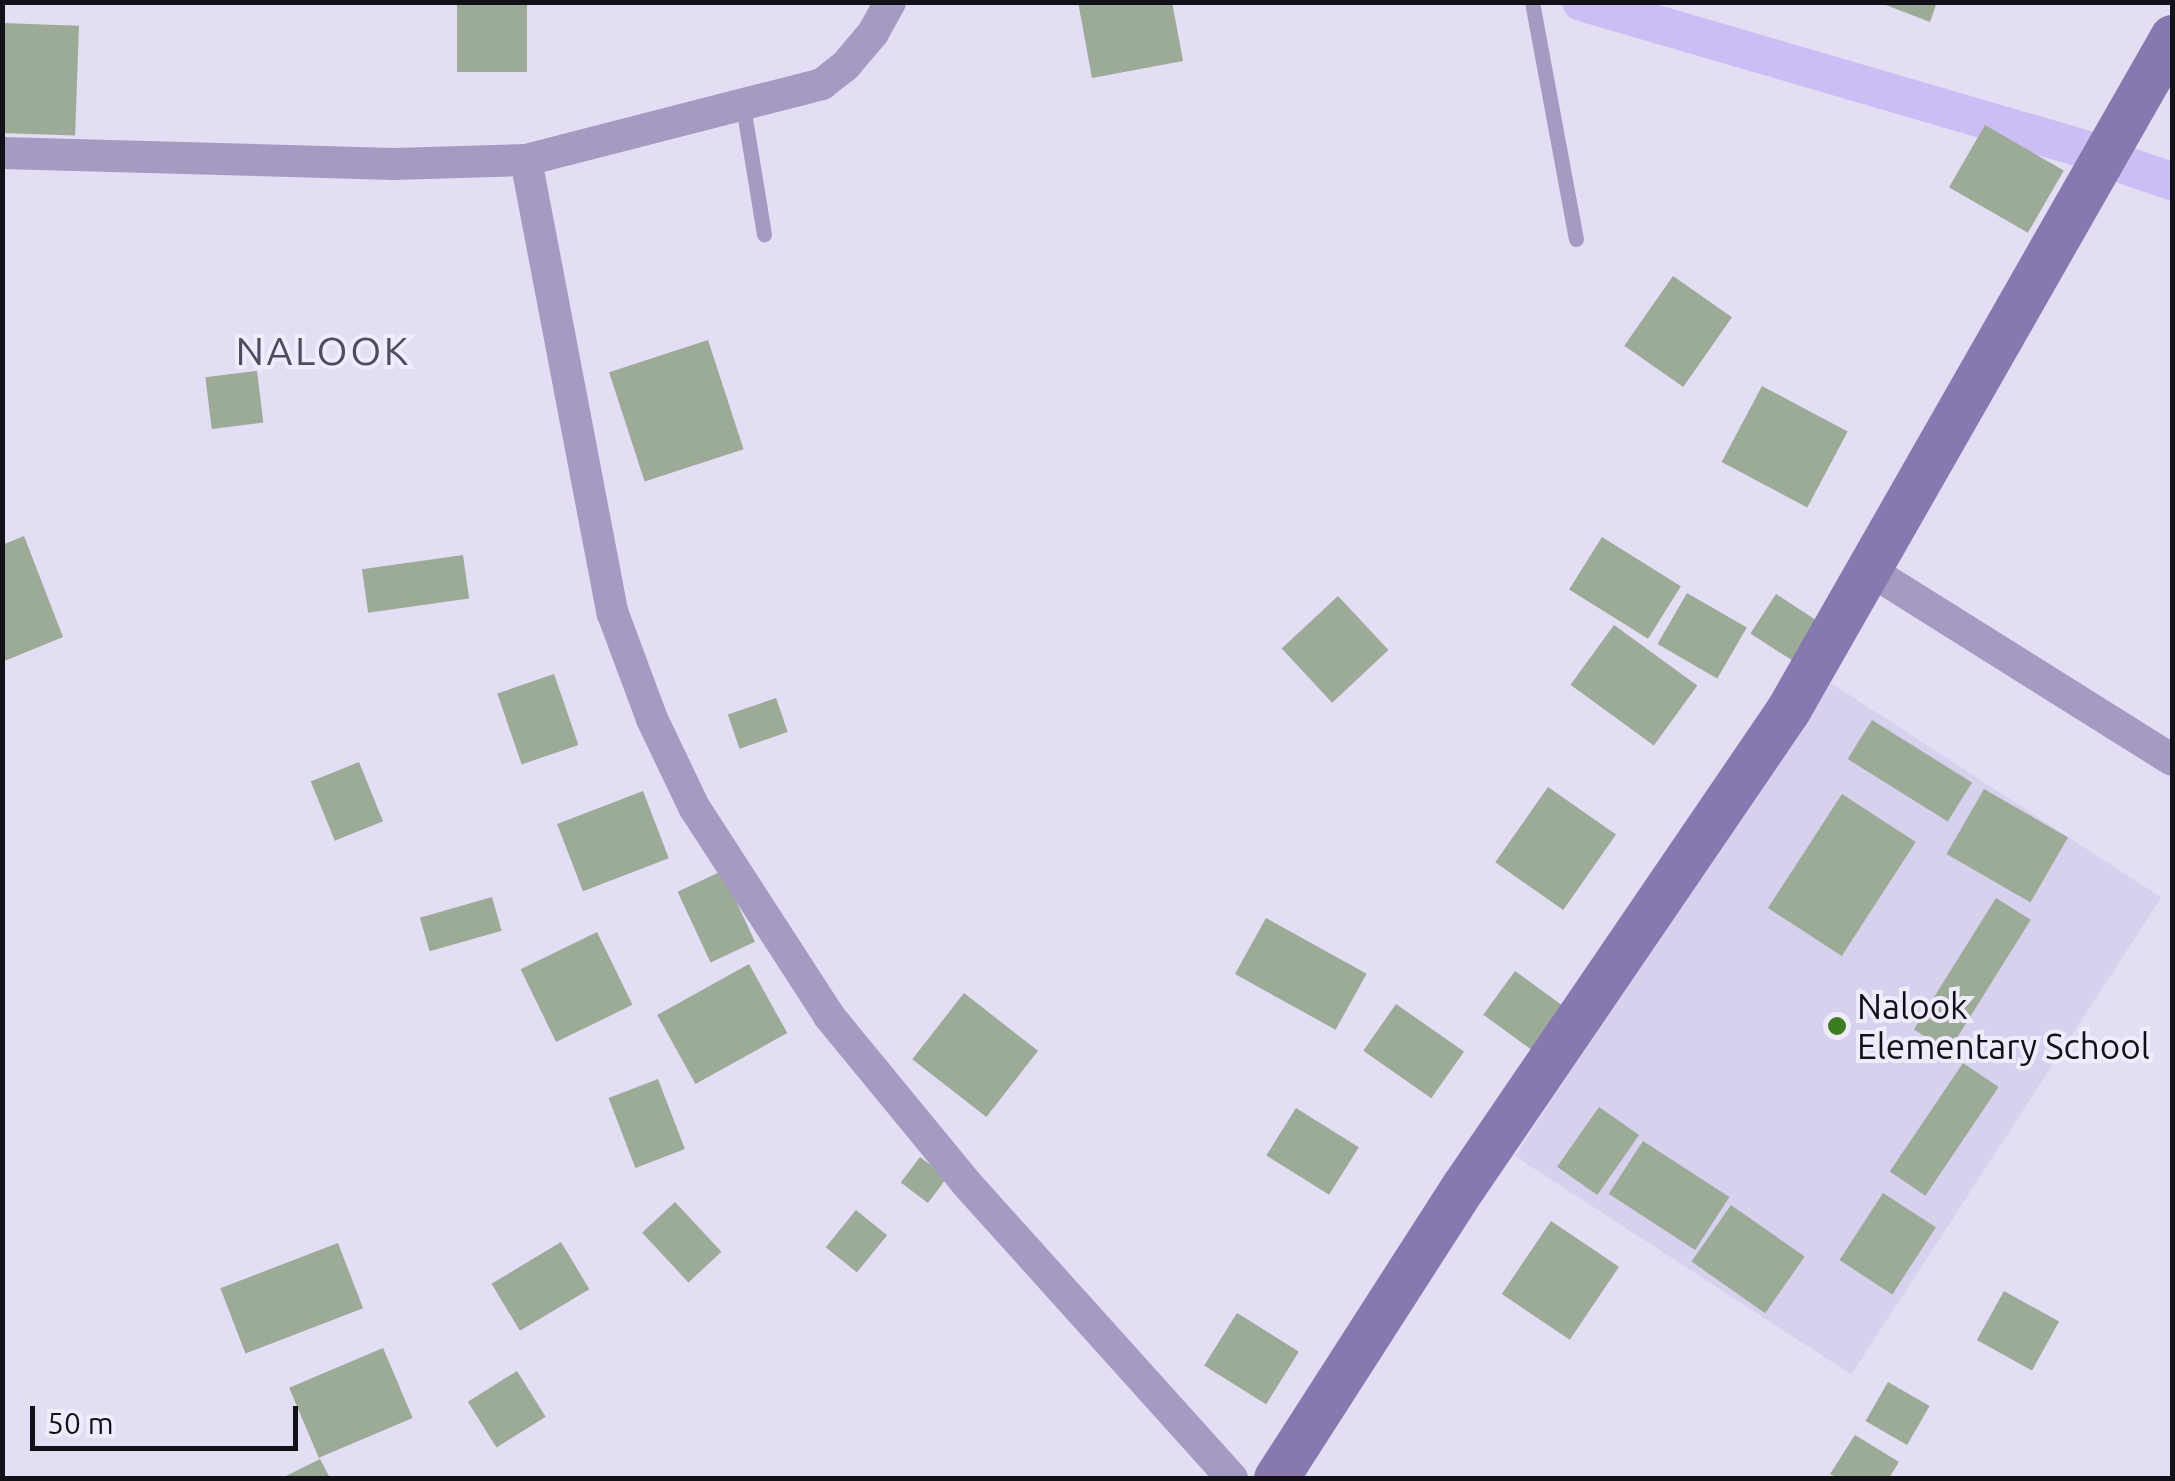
<!DOCTYPE html>
<style>
body{margin:0}
#map{position:relative;width:2175px;height:1481px;overflow:hidden;background:#e3def4;font-family:Ubuntu,sans-serif}
div>[style]{position:absolute}
.built>*{inset:0;background:#d8d1ee;transform-origin:0 0}
.canal>*{height:38px;margin:-19px;padding:0 19px;transform-origin:19px;border-radius:19px;background:#ccbef4}
.building>*{inset:0;background:#9caa98;transform-origin:0 0}
.lane>*{height:15px;margin:-7.5px;padding:0 7.5px;transform-origin:7.5px;border-radius:7.5px;background:#a59bc2}
.street>*{height:32px;margin:-16px;padding:0 16px;transform-origin:16px;border-radius:16px;background:#a59bc2}
.secondary>*{height:45px;margin:-22.5px;padding:0 22.5px;transform-origin:22.5px;border-radius:22.5px;background:#8778b0}
.dots>*{width:28px;height:28px;translate:-50% -50%;box-sizing:border-box;border:5px solid #f0ecfe;border-radius:50%}
span{translate:-50% -50%;white-space:nowrap;text-align:center;line-height:1.15;-webkit-text-stroke:8px #f0ecfe;paint-order:stroke}
.poi-label{font-size:35px;color:#121118}
.left{translate:0 -50%;text-align:left}
.quarter-label{font-size:40px;color:#504b5d;letter-spacing:2.5px}
.frame{position:absolute;inset:0;border:5px solid #121118;pointer-events:none}
.scale{position:absolute;left:30px;top:1406px;width:268px;height:45px;box-sizing:border-box;border:5px solid #121118;border-top:0;padding-left:12px;font-size:30px;line-height:35px;white-space:nowrap;color:#121118;-webkit-text-stroke:8px #f0ecfe;paint-order:stroke}
</style>
<div id="map">
<div class="built">
<i style="left:1825px;top:679px;width:401px;height:569px;rotate:33deg"></i>
</div>
<div class="canal">
<i style="left:1581px;top:2px;width:528px;rotate:16.27deg"></i>
<i style="left:2124px;top:165px;width:51px;rotate:18.4deg"></i>
</div>
<div class="building">
<i style="left:457px;top:2px;width:70px;height:70px"></i>
<i style="clip-path:polygon(1078px 2px,1172px 2px,1183px 61px,1092px 78px)"></i>
<i style="clip-path:polygon(1878px 2px,1937px 2px,1930px 22px)"></i>
<i style="left:2px;top:23px;width:77px;height:110px;rotate:2deg"></i>
<i style="left:1985px;top:125px;width:91px;height:72px;rotate:30deg"></i>
<i style="left:1673px;top:276px;width:72px;height:85px;rotate:35deg"></i>
<i style="left:708px;top:340px;width:115px;height:104px;rotate:72deg"></i>
<i style="left:257px;top:371px;width:52px;height:52px;rotate:83deg"></i>
<i style="left:1762px;top:386px;width:97px;height:86px;rotate:28deg"></i>
<i style="clip-path:polygon(24px 536px,63px 637px,2px 662px,2px 545px)"></i>
<i style="left:1602px;top:537px;width:93px;height:62px;rotate:32deg"></i>
<i style="left:463px;top:555px;width:44px;height:102px;rotate:82deg"></i>
<i style="left:1687px;top:593px;width:69px;height:59px;rotate:30deg"></i>
<i style="left:1776px;top:594px;width:60px;height:47px;rotate:33deg"></i>
<i style="left:1338px;top:596px;width:74px;height:77px;rotate:47deg"></i>
<i style="left:1614px;top:625px;width:103px;height:74px;rotate:36deg"></i>
<i style="left:554px;top:674px;width:75px;height:60px;rotate:71deg"></i>
<i style="left:776px;top:698px;width:36px;height:51px;rotate:71deg"></i>
<i style="left:1872px;top:720px;width:118px;height:46px;rotate:32deg"></i>
<i style="left:359px;top:762px;width:64px;height:52px;rotate:68deg"></i>
<i style="left:1548px;top:787px;width:83px;height:92px;rotate:35deg"></i>
<i style="left:1984px;top:789px;width:97px;height:75px;rotate:30deg"></i>
<i style="left:643px;top:791px;width:72px;height:92px;rotate:69deg"></i>
<i style="left:1842px;top:794px;width:88px;height:136px;rotate:33deg"></i>
<i style="left:722px;top:871px;width:78px;height:49px;rotate:65deg"></i>
<i style="left:492px;top:897px;width:35px;height:75px;rotate:74deg"></i>
<i style="left:1996px;top:898px;width:41px;height:155px;rotate:32deg"></i>
<i style="left:1266px;top:918px;width:115px;height:64px;rotate:29deg"></i>
<i style="left:597px;top:932px;width:81px;height:85px;rotate:64deg"></i>
<i style="left:749px;top:964px;width:79px;height:105px;rotate:61deg"></i>
<i style="left:1515px;top:971px;width:62px;height:54px;rotate:36deg"></i>
<i style="left:964px;top:993px;width:94px;height:84px;rotate:38deg"></i>
<i style="left:1396px;top:1004px;width:83px;height:57px;rotate:35deg"></i>
<i style="left:1963px;top:1063px;width:43px;height:131px;rotate:34deg"></i>
<i style="left:658px;top:1079px;width:75px;height:53px;rotate:69deg"></i>
<i style="left:1599px;top:1107px;width:49px;height:73px;rotate:35deg"></i>
<i style="left:1296px;top:1108px;width:74px;height:56px;rotate:32deg"></i>
<i style="left:1643px;top:1141px;width:103px;height:63px;rotate:33deg"></i>
<i style="left:920px;top:1157px;width:34px;height:32px;rotate:37deg"></i>
<i style="left:1883px;top:1193px;width:63px;height:80px;rotate:33deg"></i>
<i style="left:675px;top:1202px;width:68px;height:45px;rotate:47deg"></i>
<i style="left:1731px;top:1205px;width:90px;height:69px;rotate:35deg"></i>
<i style="left:856px;top:1210px;width:40px;height:48px;rotate:39deg"></i>
<i style="left:1551px;top:1221px;width:82px;height:88px;rotate:34deg"></i>
<i style="left:561px;top:1242px;width:55px;height:81px;rotate:59deg"></i>
<i style="left:338px;top:1243px;width:70px;height:126px;rotate:69deg"></i>
<i style="left:2004px;top:1291px;width:63px;height:56px;rotate:29deg"></i>
<i style="left:1237px;top:1313px;width:73px;height:62px;rotate:32deg"></i>
<i style="left:383px;top:1348px;width:76px;height:102px;rotate:67deg"></i>
<i style="left:517px;top:1371px;width:54px;height:58px;rotate:58deg"></i>
<i style="left:1888px;top:1382px;width:48px;height:45px;rotate:30deg"></i>
<i style="clip-path:polygon(1855px 1435px,1899px 1462px,1889px 1478px,1838px 1478px,1830px 1474px)"></i>
<i style="clip-path:polygon(320px 1459px,330px 1478px,282px 1478px)"></i>
</div>
<div class="lane">
<i style="left:1532px;top:2px;width:241px;rotate:79.5deg"></i>
<i style="left:743px;top:106px;width:130px;rotate:80.7deg"></i>
</div>
<div class="street">
<i style="left:2px;top:153px;width:392px;rotate:1.6deg"></i>
<i style="left:394px;top:164px;width:132px;rotate:-1.7deg"></i>
<i style="left:526px;top:160px;width:306px;rotate:-14.4deg"></i>
<i style="left:822px;top:84px;width:31px;rotate:-38deg"></i>
<i style="left:846px;top:65px;width:42px;rotate:-49.8deg"></i>
<i style="left:873px;top:33px;width:35px;rotate:-61deg"></i>
<i style="left:526px;top:160px;width:462px;rotate:79.2deg"></i>
<i style="left:613px;top:614px;width:112px;rotate:69.6deg"></i>
<i style="left:652px;top:719px;width:98px;rotate:64.5deg"></i>
<i style="left:694px;top:807px;width:249px;rotate:57.1deg"></i>
<i style="left:829px;top:1016px;width:217px;rotate:50.6deg"></i>
<i style="left:967px;top:1184px;width:396px;rotate:48deg"></i>
<i style="left:1871px;top:571px;width:355px;rotate:32.1deg"></i>
</div>
<div class="secondary">
<i style="left:1276px;top:1478px;width:346px;rotate:-57.3deg"></i>
<i style="left:1463px;top:1187px;width:577px;rotate:-55.73deg"></i>
<i style="left:1788px;top:710px;width:775px;rotate:-60.29deg"></i>
</div>
<div class="dots">
<i style="left:1837px;top:1026px;background:#3c7e1f"></i>
</div>
<div class="poi-label">
<span class="left" style="left:1857px;top:1026px">Nalook<br>Elementary School</span>
</div>
<div class="quarter-label">
<span style="left:323px;top:351px">NALOOK</span>
</div>
<div class="frame"></div>
<div class="scale">50 m</div>
</div>
